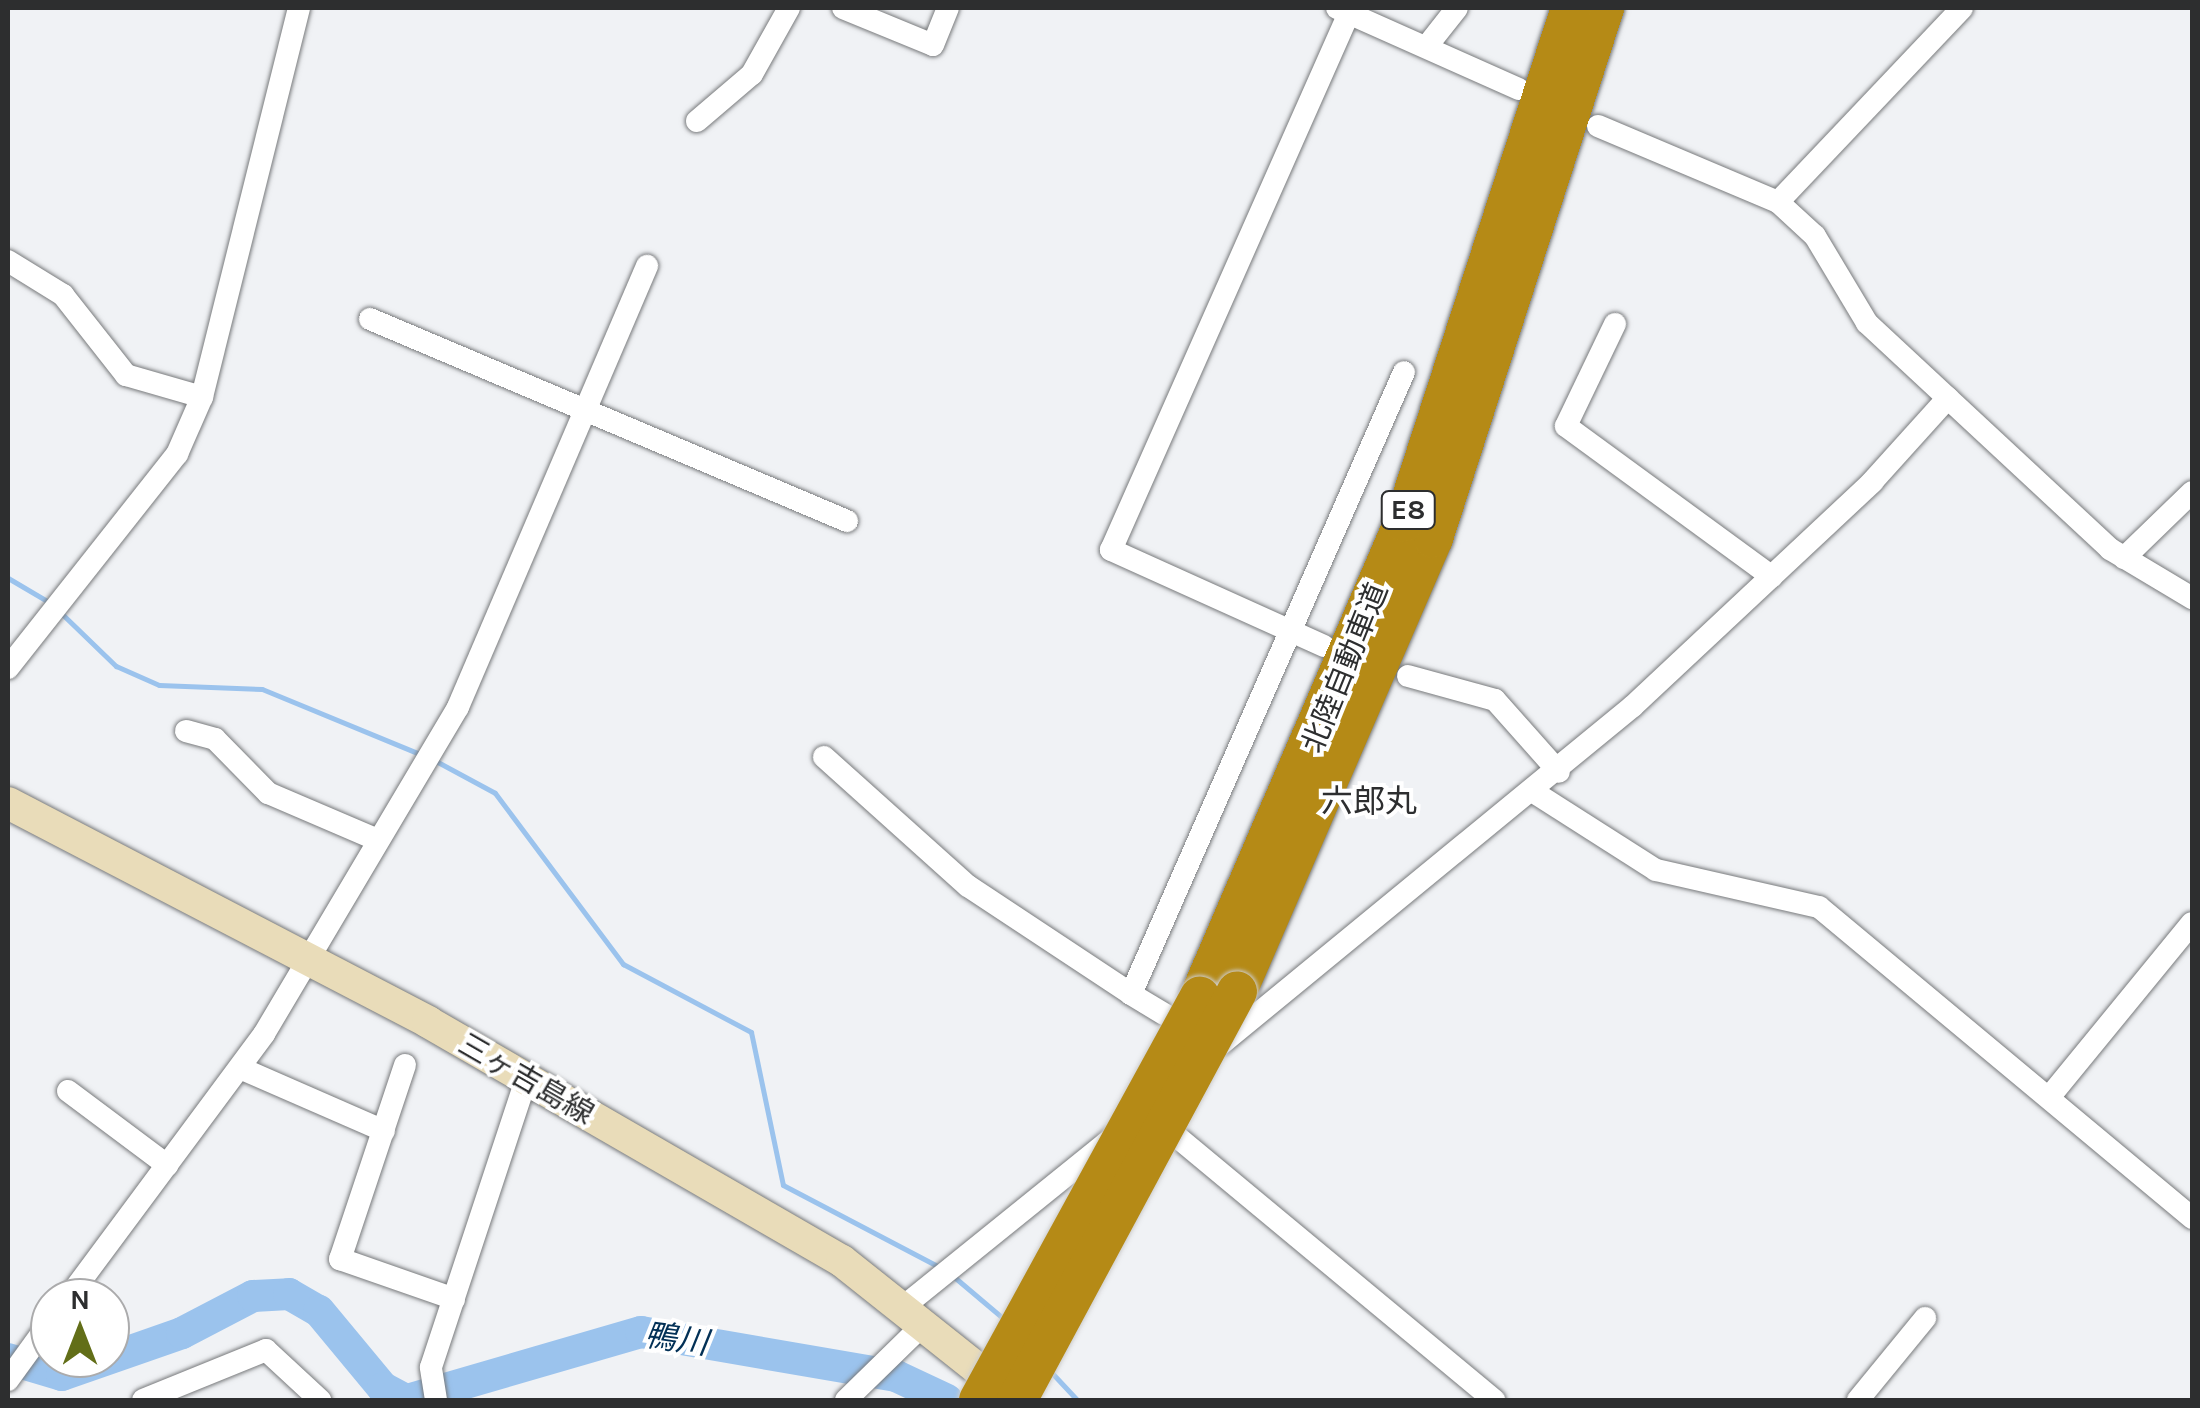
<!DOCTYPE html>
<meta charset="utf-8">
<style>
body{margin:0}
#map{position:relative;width:2200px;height:1408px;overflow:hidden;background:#f0f2f5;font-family:Karla,"Noto Sans JP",sans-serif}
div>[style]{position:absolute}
.stream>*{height:5px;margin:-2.5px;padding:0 2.5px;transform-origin:2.5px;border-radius:2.5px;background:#9bc3ed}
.river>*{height:32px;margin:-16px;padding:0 16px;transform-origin:16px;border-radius:16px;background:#9bc3ed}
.roads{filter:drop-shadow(0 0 2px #787a7c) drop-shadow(0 0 2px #787a7c)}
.minor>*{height:22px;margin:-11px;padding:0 11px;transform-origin:11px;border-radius:11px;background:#fff}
.secondary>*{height:32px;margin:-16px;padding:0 16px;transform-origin:16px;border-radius:16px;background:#e9dcb9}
.motorway>*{height:40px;margin:-20px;padding:0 20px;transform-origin:20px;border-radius:20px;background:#b58a16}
.bridges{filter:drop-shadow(0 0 2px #cdcdcd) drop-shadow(0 0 2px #cdcdcd)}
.motorway-bridge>*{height:40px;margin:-20px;padding:0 20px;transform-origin:20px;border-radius:20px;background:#b58a16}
span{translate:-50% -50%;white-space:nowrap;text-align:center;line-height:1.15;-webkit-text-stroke:8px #fff;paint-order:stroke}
.shield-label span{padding:2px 8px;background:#fff;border:2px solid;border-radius:8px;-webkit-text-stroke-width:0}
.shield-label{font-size:28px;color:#2d2e2f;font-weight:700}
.street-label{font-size:30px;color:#2d2e2f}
.neighbourhood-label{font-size:32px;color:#2d2e2f}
.water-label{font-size:32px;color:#023056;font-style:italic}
.frame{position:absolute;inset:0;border:10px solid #2d2e2f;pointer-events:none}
.north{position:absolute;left:30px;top:1278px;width:100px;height:100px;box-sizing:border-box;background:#fff;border:2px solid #ababac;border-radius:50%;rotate:0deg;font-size:28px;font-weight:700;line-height:40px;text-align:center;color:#2d2e2f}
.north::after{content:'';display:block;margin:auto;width:35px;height:45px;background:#626e18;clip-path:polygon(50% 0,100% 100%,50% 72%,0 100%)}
</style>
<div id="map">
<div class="stream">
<i style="left:8px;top:578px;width:51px;rotate:30.6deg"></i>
<i style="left:60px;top:612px;width:78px;rotate:44deg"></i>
<i style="left:116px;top:666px;width:47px;rotate:23.8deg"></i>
<i style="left:159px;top:685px;width:103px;rotate:2.2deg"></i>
<i style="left:262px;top:689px;width:171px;rotate:22.4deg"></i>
<i style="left:434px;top:760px;width:69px;rotate:28.4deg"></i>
<i style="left:495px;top:793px;width:214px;rotate:53.2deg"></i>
<i style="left:623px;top:964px;width:145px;rotate:28deg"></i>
<i style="left:751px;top:1032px;width:156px;rotate:78.2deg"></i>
<i style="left:783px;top:1185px;width:176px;rotate:27.7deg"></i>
<i style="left:953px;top:1276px;width:68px;rotate:40.2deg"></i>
<i style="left:1052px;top:1373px;width:37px;rotate:47deg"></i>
</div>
<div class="river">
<i style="left:8px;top:1359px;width:56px;rotate:16.5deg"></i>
<i style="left:62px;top:1375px;width:127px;rotate:-19.3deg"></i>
<i style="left:182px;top:1333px;width:80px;rotate:-27.5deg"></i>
<i style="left:253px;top:1296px;width:36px;rotate:-3deg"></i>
<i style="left:289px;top:1294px;width:34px;rotate:30deg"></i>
<i style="left:319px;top:1311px;width:100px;rotate:50.3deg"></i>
<i style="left:383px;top:1388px;width:26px;rotate:28deg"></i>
<i style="left:407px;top:1400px;width:244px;rotate:-16.2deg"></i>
<i style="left:641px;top:1332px;width:259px;rotate:9.8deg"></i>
<i style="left:896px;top:1376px;width:56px;rotate:25.2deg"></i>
</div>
<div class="roads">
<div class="minor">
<i style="left:843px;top:8px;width:97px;rotate:22.3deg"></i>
<i style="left:933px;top:45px;width:40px;rotate:-68deg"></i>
<i style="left:1337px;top:8px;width:199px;rotate:24deg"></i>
<i style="left:1427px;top:46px;width:48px;rotate:-51.7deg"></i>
<i style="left:697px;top:121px;width:72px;rotate:-40.5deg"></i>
<i style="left:752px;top:74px;width:76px;rotate:-60.7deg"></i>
<i style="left:1598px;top:126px;width:195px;rotate:22.9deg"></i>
<i style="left:1778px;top:202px;width:50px;rotate:42.6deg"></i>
<i style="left:1815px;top:236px;width:101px;rotate:59.1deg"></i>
<i style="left:1867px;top:323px;width:332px;rotate:42.9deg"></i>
<i style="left:2110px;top:549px;width:96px;rotate:30.9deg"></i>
<i style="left:1778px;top:202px;width:267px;rotate:-46.5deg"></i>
<i style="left:8px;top:261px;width:65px;rotate:31.7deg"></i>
<i style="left:63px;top:295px;width:102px;rotate:51.8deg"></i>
<i style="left:126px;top:375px;width:79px;rotate:16.1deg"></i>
<i style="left:370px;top:319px;width:518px;rotate:22.95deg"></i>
<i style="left:1615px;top:324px;width:113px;rotate:115.7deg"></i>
<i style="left:1566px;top:426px;width:255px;rotate:36.2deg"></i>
<i style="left:2124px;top:558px;width:95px;rotate:-44.1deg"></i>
<i style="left:1324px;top:646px;width:234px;rotate:-155.7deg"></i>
<i style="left:1111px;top:550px;width:587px;rotate:-66.1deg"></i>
<i style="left:8px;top:668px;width:273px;rotate:-51.7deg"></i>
<i style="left:177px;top:454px;width:62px;rotate:-66.3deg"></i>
<i style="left:202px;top:397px;width:401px;rotate:-76deg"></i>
<i style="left:1408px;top:676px;width:90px;rotate:15.4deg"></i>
<i style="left:1495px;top:700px;width:96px;rotate:48.4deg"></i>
<i style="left:186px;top:731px;width:30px;rotate:15deg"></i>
<i style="left:215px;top:739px;width:76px;rotate:45.5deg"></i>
<i style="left:268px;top:793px;width:114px;rotate:23.2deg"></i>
<i style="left:824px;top:757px;width:193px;rotate:41.9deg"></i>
<i style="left:968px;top:886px;width:196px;rotate:33.5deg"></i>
<i style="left:1535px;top:793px;width:143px;rotate:32.5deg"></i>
<i style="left:1656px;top:870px;width:167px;rotate:12.8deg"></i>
<i style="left:1819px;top:907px;width:486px;rotate:39.8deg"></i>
<i style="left:1164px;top:1014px;width:39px;rotate:-149deg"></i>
<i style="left:1131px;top:994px;width:679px;rotate:-66.3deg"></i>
<i style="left:1221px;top:1044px;width:533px;rotate:-39.37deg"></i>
<i style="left:1633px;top:706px;width:328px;rotate:-43.1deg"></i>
<i style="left:1872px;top:482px;width:113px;rotate:-47.9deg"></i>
<i style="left:405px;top:1065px;width:205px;rotate:108.5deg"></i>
<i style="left:340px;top:1259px;width:121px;rotate:19.3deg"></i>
<i style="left:240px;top:1068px;width:157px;rotate:23.6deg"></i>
<i style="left:68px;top:1091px;width:124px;rotate:36.8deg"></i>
<i style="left:2051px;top:1095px;width:222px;rotate:-50.7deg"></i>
<i style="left:1158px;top:1121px;width:437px;rotate:39.7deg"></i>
<i style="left:68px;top:1298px;width:329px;rotate:-53.4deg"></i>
<i style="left:264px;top:1034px;width:380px;rotate:-59.3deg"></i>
<i style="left:458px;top:707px;width:480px;rotate:-66.8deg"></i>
<i style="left:903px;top:1307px;width:271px;rotate:-38.9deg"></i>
<i style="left:8px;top:1380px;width:72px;rotate:-54.1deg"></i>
<i style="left:143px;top:1400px;width:133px;rotate:-22.1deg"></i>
<i style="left:266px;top:1350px;width:74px;rotate:42.8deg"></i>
<i style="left:436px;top:1400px;width:33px;rotate:-99deg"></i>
<i style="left:431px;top:1367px;width:302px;rotate:-71.7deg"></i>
<i style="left:846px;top:1400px;width:110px;rotate:-44.3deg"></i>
<i style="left:1858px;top:1400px;width:106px;rotate:-50.7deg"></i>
</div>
<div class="secondary">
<i style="left:8px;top:803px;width:474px;rotate:27.5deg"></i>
<i style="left:428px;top:1022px;width:478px;rotate:30deg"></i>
<i style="left:842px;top:1261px;width:213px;rotate:38.5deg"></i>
</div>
<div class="motorway">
<i style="left:1237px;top:991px;width:494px;rotate:-66.6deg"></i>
<i style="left:1433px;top:538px;width:557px;rotate:-72.12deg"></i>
<i style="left:1200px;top:996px;width:516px;rotate:-66.71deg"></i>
<i style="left:1404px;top:522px;width:540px;rotate:-72deg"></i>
</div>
</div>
<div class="bridges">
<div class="motorway-bridge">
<i style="left:979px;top:1400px;width:460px;rotate:-61.3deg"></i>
<i style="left:1017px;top:1400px;width:464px;rotate:-61.7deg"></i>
</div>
</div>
<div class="shield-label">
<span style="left:1408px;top:510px">E8</span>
</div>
<div class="street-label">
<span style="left:1345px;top:668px;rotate:-68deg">北陸自動車道</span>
<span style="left:526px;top:1079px;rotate:30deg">三ヶ吉島線</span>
</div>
<div class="neighbourhood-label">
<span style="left:1369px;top:802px">六郎丸</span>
</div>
<div class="water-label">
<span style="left:676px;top:1340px;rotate:8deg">鴨川</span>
</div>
<div class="frame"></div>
<div class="north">N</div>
</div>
